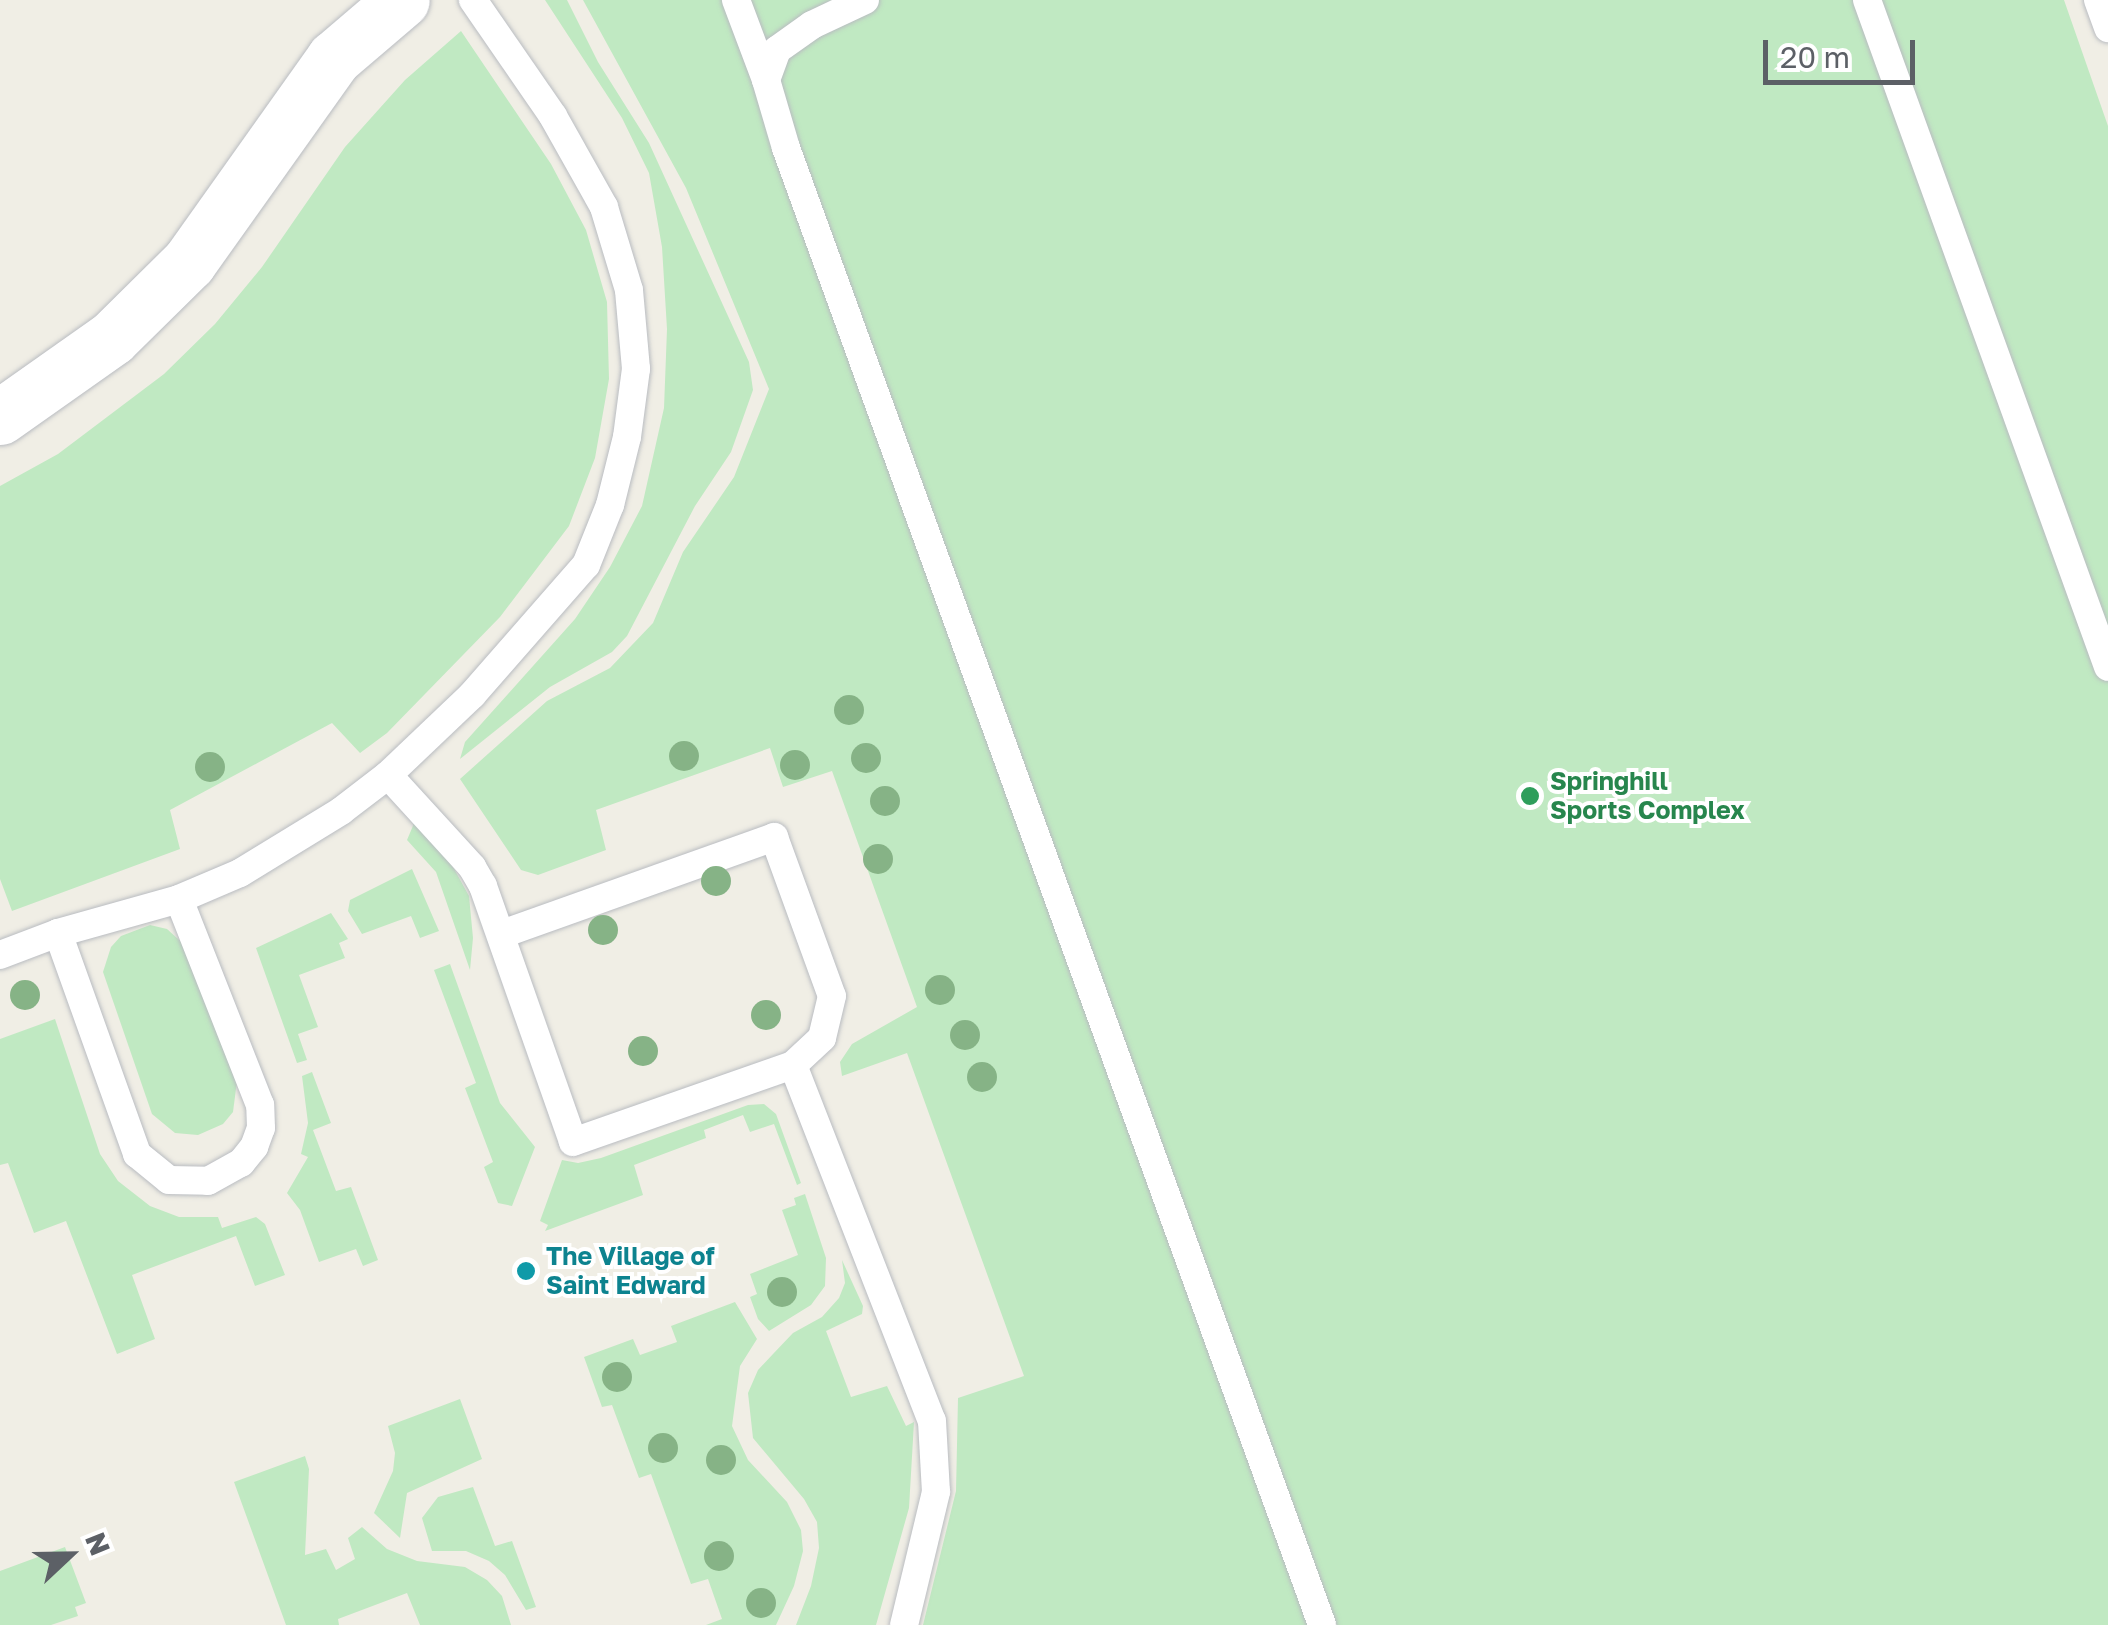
<!DOCTYPE html>
<style>
body{margin:0}
#map{position:relative;width:2108px;height:1625px;overflow:hidden;background:#f0eee5;font-family:"Golos Text",sans-serif}
div>[style]{position:absolute}
.green>*{inset:0;background:#c0e9c2}
.roads{filter:drop-shadow(0 0 2px #b9bcc1) drop-shadow(0 0 2px #b9bcc1)}
.service>*{height:28px;margin:-14px;padding:0 14px;transform-origin:14px;border-radius:14px;background:#fff}
.minor>*{height:55px;margin:-27.5px;padding:0 27.5px;transform-origin:27.5px;border-radius:27.5px;background:#fff}
.trees>*{width:30px;height:30px;margin:-15px;border-radius:50%;background:#86b386}
.dots>*{width:28px;height:28px;translate:-50% -50%;box-sizing:border-box;border:5px solid #fff;border-radius:50%}
span{translate:-50% -50%;white-space:nowrap;text-align:center;line-height:1.15;-webkit-text-stroke:8px #fff;paint-order:stroke}
.leisure-label{font-size:25px;color:#27864d;font-weight:700}
.left{translate:0 -50%;text-align:left}
.culture-label{font-size:25px;color:#0d838f;font-weight:700}
.north{position:absolute;left:20px;top:1505px;width:100px;height:100px;-webkit-text-stroke:8px #fff;paint-order:stroke;rotate:68deg;font-size:28px;font-weight:700;line-height:40px;text-align:center;color:#5c6066}
.north::after{content:'';display:block;margin:auto;width:35px;height:45px;background:#5c6066;clip-path:polygon(50% 0,100% 100%,50% 72%,0 100%)}
.scale{position:absolute;left:1763px;top:40px;width:152px;height:45px;box-sizing:border-box;border:5px solid #5c6066;border-top:0;padding-left:12px;font-size:30px;line-height:35px;white-space:nowrap;color:#5c6066;-webkit-text-stroke:8px #fff;paint-order:stroke}
</style>
<div id="map">
<div class="green">
<i style="clip-path:polygon(545px 0,567px 0,598px 62px,649px 143px,749px 362px,753px 390px,731px 452px,695px 506px,627px 636px,612px 652px,550px 687px,460px 759px,465px 742px,575px 619px,610px 567px,642px 506px,664px 408px,667px 329px,662px 247px,649px 173px,622px 118px)"></i>
<i style="clip-path:polygon(583px 0,2064px 0,2108px 126px,2108px 1625px,923px 1625px,956px 1491px,958px 1398px,1024px 1376px,907px 1053px,842px 1076px,840px 1062px,852px 1044px,917px 1007px,832px 771px,783px 787px,770px 748px,596px 810px,606px 850px,538px 875px,521px 870px,460px 779px,547px 701px,610px 668px,653px 623px,683px 552px,734px 477px,769px 389px,686px 188px)"></i>
<i style="clip-path:polygon(461px 31px,551px 164px,586px 230px,607px 302px,609px 379px,595px 458px,569px 526px,500px 617px,387px 733px,360px 753px,332px 723px,170px 810px,180px 849px,12px 911px,0 879px,0 486px,58px 454px,164px 374px,215px 324px,262px 267px,345px 147px,405px 80px)"></i>
<i style="clip-path:polygon(415px 821px,447px 856px,469px 896px,473px 938px,470px 970px,436px 872px,407px 840px)"></i>
<i style="clip-path:polygon(412px 869px,439px 931px,420px 938px,411px 916px,362px 934px,348px 911px,350px 900px)"></i>
<i style="clip-path:polygon(331px 913px,348px 939px,339px 943px,345px 958px,299px 975px,318px 1027px,298px 1034px,307px 1060px,297px 1063px,256px 948px)"></i>
<i style="clip-path:polygon(150px 925px,167px 929px,188px 948px,237px 1081px,233px 1112px,223px 1124px,198px 1135px,175px 1133px,152px 1114px,103px 972px,111px 947px,121px 936px)"></i>
<i style="clip-path:polygon(450px 964px,500px 1103px,535px 1147px,512px 1206px,498px 1203px,484px 1167px,493px 1162px,465px 1088px,476px 1083px,434px 970px)"></i>
<i style="clip-path:polygon(55px 1019px,100px 1154px,118px 1181px,150px 1206px,179px 1217px,218px 1217px,222px 1228px,256px 1217px,265px 1224px,285px 1275px,255px 1286px,236px 1236px,132px 1275px,155px 1339px,117px 1354px,66px 1221px,34px 1233px,8px 1163px,0 1165px,0 1039px)"></i>
<i style="clip-path:polygon(312px 1072px,331px 1123px,313px 1130px,336px 1191px,351px 1187px,378px 1260px,363px 1266px,356px 1249px,319px 1262px,300px 1210px,287px 1193px,308px 1157px,301px 1154px,308px 1123px,302px 1076px)"></i>
<i style="clip-path:polygon(764px 1104px,776px 1114px,801px 1183px,797px 1185px,774px 1124px,750px 1132px,743px 1115px,704px 1130px,706px 1138px,634px 1165px,643px 1195px,545px 1231px,548px 1225px,540px 1221px,562px 1160px,578px 1163px,601px 1158px,748px 1105px)"></i>
<i style="clip-path:polygon(805px 1194px,826px 1258px,825px 1286px,811px 1305px,769px 1331px,758px 1319px,750px 1297px,757px 1294px,750px 1274px,798px 1255px,782px 1210px,796px 1205px,794px 1198px)"></i>
<i style="clip-path:polygon(842px 1260px,863px 1306px,862px 1314px,826px 1331px,851px 1397px,887px 1386px,906px 1426px,914px 1422px,909px 1508px,876px 1625px,796px 1625px,811px 1586px,819px 1548px,817px 1522px,804px 1499px,753px 1438px,748px 1393px,758px 1370px,773px 1354px,793px 1333px,822px 1317px,839px 1298px,845px 1283px)"></i>
<i style="clip-path:polygon(735px 1302px,757px 1339px,740px 1366px,732px 1426px,748px 1460px,787px 1502px,801px 1530px,803px 1551px,794px 1586px,776px 1625px,706px 1625px,722px 1619px,708px 1579px,691px 1584px,651px 1474px,639px 1478px,612px 1405px,602px 1407px,584px 1357px,633px 1339px,640px 1355px,677px 1342px,671px 1326px)"></i>
<i style="clip-path:polygon(460px 1399px,482px 1459px,407px 1493px,400px 1538px,374px 1513px,393px 1471px,395px 1453px,388px 1426px)"></i>
<i style="clip-path:polygon(305px 1456px,309px 1469px,305px 1555px,326px 1549px,336px 1570px,355px 1559px,348px 1538px,362px 1527px,387px 1549px,417px 1561px,465px 1567px,487px 1580px,502px 1596px,511px 1625px,420px 1625px,407px 1593px,338px 1619px,339px 1625px,286px 1625px,234px 1482px)"></i>
<i style="clip-path:polygon(473px 1487px,495px 1546px,512px 1541px,536px 1607px,526px 1610px,505px 1575px,489px 1561px,466px 1551px,432px 1551px,422px 1518px,438px 1497px)"></i>
<i style="clip-path:polygon(65px 1547px,86px 1603px,75px 1607px,78px 1616px,51px 1625px,0 1625px,0 1571px)"></i>
</div>
<div class="roads">
<div class="service">
<i style="left:736px;top:0;width:85px;rotate:69.4deg"></i>
<i style="left:865px;top:0;width:59px;rotate:154.7deg"></i>
<i style="left:812px;top:25px;width:43px;rotate:144.5deg"></i>
<i style="left:777px;top:50px;width:32px;rotate:110deg"></i>
<i style="left:766px;top:80px;width:71px;rotate:73.6deg"></i>
<i style="left:786px;top:148px;width:1571px;rotate:70.05deg"></i>
<i style="left:1867px;top:0;width:709px;rotate:70.13deg"></i>
<i style="left:2098px;top:0;width:30px;rotate:70deg"></i>
<i style="left:388px;top:775px;width:125px;rotate:47.6deg"></i>
<i style="left:472px;top:867px;width:22px;rotate:60deg"></i>
<i style="left:483px;top:886px;width:271px;rotate:70.6deg"></i>
<i style="left:573px;top:1142px;width:233px;rotate:-19.3deg"></i>
<i style="left:793px;top:1065px;width:382px;rotate:68.7deg"></i>
<i style="left:932px;top:1421px;width:71px;rotate:86.8deg"></i>
<i style="left:936px;top:1492px;width:137px;rotate:103.5deg"></i>
<i style="left:58px;top:933px;width:235px;rotate:70.3deg"></i>
<i style="left:137px;top:1154px;width:41px;rotate:39.1deg"></i>
<i style="left:169px;top:1180px;width:39px;rotate:1deg"></i>
<i style="left:208px;top:1181px;width:38px;rotate:-29deg"></i>
<i style="left:241px;top:1163px;width:21px;rotate:-51deg"></i>
<i style="left:254px;top:1147px;width:20px;rotate:-70deg"></i>
<i style="left:261px;top:1128px;width:23px;rotate:-92deg"></i>
<i style="left:260px;top:1105px;width:221px;rotate:-111.5deg"></i>
<i style="left:502px;top:934px;width:289px;rotate:-19.6deg"></i>
<i style="left:774px;top:837px;width:169px;rotate:70deg"></i>
<i style="left:832px;top:996px;width:43px;rotate:103.4deg"></i>
<i style="left:822px;top:1038px;width:40px;rotate:137deg"></i>
<i style="left:0;top:955px;width:62px;rotate:-20.8deg"></i>
<i style="left:58px;top:933px;width:126px;rotate:-15.7deg"></i>
<i style="left:179px;top:899px;width:66px;rotate:-23.1deg"></i>
<i style="left:240px;top:873px;width:119px;rotate:-31.5deg"></i>
<i style="left:341px;top:811px;width:59px;rotate:-37.5deg"></i>
<i style="left:388px;top:775px;width:116px;rotate:-43.6deg"></i>
<i style="left:472px;top:695px;width:173px;rotate:-48.8deg"></i>
<i style="left:586px;top:565px;width:65px;rotate:-68.2deg"></i>
<i style="left:610px;top:505px;width:70px;rotate:-76deg"></i>
<i style="left:627px;top:437px;width:69px;rotate:-82.5deg"></i>
<i style="left:636px;top:369px;width:79px;rotate:-95.1deg"></i>
<i style="left:629px;top:290px;width:87px;rotate:-106.8deg"></i>
<i style="left:604px;top:207px;width:104px;rotate:-119.3deg"></i>
<i style="left:553px;top:116px;width:141px;rotate:-124.6deg"></i>
</div>
<div class="minor">
<i style="left:0;top:417px;width:137px;rotate:-35.2deg"></i>
<i style="left:112px;top:338px;width:108px;rotate:-44.6deg"></i>
<i style="left:189px;top:262px;width:250px;rotate:-54.6deg"></i>
<i style="left:334px;top:58px;width:89px;rotate:-40.5deg"></i>
</div>
</div>
<div class="trees">
<i style="left:849px;top:710px"></i>
<i style="left:684px;top:756px"></i>
<i style="left:866px;top:758px"></i>
<i style="left:795px;top:765px"></i>
<i style="left:210px;top:767px"></i>
<i style="left:885px;top:801px"></i>
<i style="left:878px;top:859px"></i>
<i style="left:716px;top:881px"></i>
<i style="left:603px;top:930px"></i>
<i style="left:940px;top:990px"></i>
<i style="left:25px;top:995px"></i>
<i style="left:766px;top:1015px"></i>
<i style="left:965px;top:1035px"></i>
<i style="left:643px;top:1051px"></i>
<i style="left:982px;top:1077px"></i>
<i style="left:782px;top:1292px"></i>
<i style="left:617px;top:1377px"></i>
<i style="left:663px;top:1448px"></i>
<i style="left:721px;top:1460px"></i>
<i style="left:719px;top:1556px"></i>
<i style="left:761px;top:1603px"></i>
</div>
<div class="dots">
<i style="left:1530px;top:796px;background:#2e9e5b"></i>
<i style="left:526px;top:1271px;background:#0f9aa8"></i>
</div>
<div class="leisure-label">
<span class="left" style="left:1550px;top:796px">Springhill<br>Sports Complex</span>
</div>
<div class="culture-label">
<span class="left" style="left:546px;top:1271px">The Village of<br>Saint Edward</span>
</div>
<div class="north">N</div>
<div class="scale">20 m</div>
</div>
